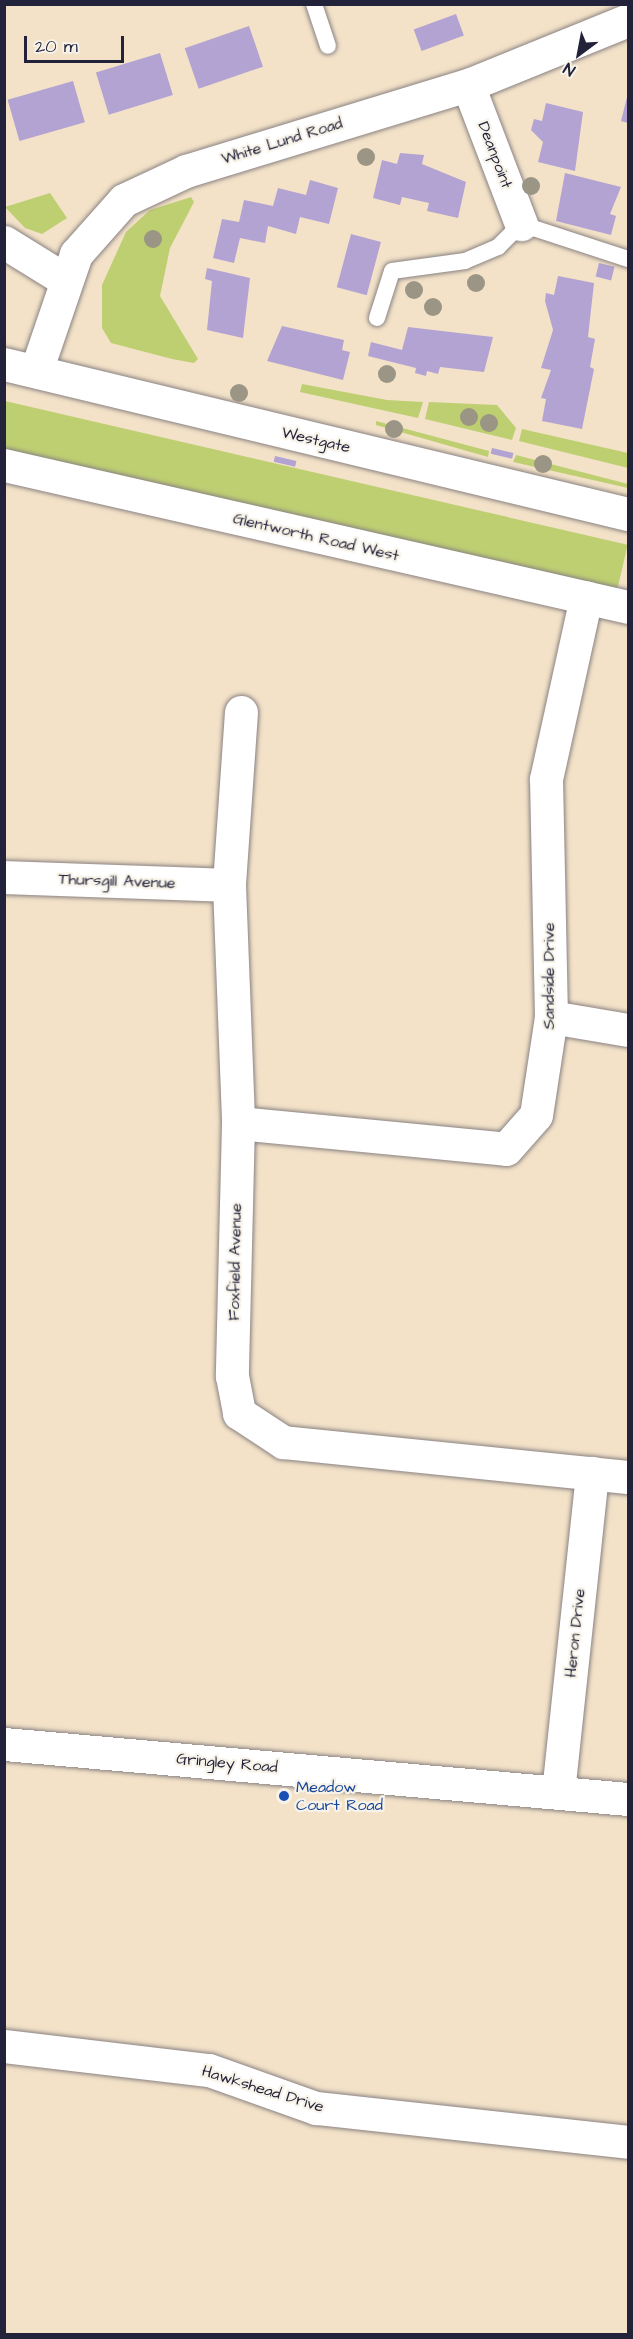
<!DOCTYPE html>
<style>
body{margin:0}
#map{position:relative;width:633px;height:2339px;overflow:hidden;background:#f3e2c8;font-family:"Architects Daughter",sans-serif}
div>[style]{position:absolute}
.green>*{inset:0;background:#becf72;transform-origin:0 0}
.building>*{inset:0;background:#b3a3d2;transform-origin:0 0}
.roads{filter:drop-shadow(0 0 2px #8a8282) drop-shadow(0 0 2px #8a8282)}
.service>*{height:16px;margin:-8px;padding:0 8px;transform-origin:8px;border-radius:8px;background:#fff}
.minor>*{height:33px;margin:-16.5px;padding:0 16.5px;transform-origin:16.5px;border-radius:16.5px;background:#fff}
.tertiary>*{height:33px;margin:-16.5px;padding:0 16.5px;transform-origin:16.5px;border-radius:16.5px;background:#fff}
.trees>*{width:18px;height:18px;margin:-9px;border-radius:50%;background:#9a9584}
.dots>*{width:16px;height:16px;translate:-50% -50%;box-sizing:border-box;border:3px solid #f7f3e8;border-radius:50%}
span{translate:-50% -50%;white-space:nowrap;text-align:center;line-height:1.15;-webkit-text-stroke:4.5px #f7f3e8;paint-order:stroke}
.street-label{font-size:16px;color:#22223b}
.transit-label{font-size:16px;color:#164399}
.left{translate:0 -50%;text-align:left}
.frame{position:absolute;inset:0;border:6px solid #22223b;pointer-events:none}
.north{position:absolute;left:549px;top:24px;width:60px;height:60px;-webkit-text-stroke:4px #f7f3e8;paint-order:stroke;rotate:212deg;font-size:16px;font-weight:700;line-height:24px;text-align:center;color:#22223b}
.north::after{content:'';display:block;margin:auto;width:21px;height:27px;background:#22223b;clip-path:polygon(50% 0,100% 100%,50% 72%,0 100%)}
.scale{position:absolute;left:24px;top:36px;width:100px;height:27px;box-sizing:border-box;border:3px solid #22223b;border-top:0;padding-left:8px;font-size:18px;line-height:21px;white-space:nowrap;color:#22223b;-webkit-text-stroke:4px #f7f3e8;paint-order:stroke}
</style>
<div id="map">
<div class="green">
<i style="clip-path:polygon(50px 193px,67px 218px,42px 234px,25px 228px,5px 207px)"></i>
<i style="clip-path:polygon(191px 197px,194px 202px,170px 248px,160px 296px,198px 359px,194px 363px,172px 359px,111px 343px,102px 328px,102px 285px,126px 232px,150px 210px)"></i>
<i style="clip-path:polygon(302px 384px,387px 400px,423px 402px,418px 418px,300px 392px)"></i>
<i style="left:5px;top:401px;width:639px;height:51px;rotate:13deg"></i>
<i style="clip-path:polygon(429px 402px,497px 405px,516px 428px,512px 440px,425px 419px)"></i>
<i style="clip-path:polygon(376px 421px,489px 451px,488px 457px,376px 425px)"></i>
<i style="clip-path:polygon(522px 429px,628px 453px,628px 468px,519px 441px)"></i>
<i style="clip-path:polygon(516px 455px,628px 484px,628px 488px,513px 462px)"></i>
</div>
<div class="building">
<i style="left:456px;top:14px;width:23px;height:45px;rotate:70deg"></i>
<i style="left:249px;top:26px;width:43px;height:68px;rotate:71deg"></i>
<i style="left:160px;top:53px;width:44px;height:67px;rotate:73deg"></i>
<i style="left:73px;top:81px;width:43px;height:68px;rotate:74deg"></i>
<i style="clip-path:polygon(628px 93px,628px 123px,621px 121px)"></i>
<i style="clip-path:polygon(546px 103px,583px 112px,575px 171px,538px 162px,543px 142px,531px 130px,534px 119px,542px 121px)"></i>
<i style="clip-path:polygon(400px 153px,424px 155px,422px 164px,466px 182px,458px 218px,427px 211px,429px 203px,402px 197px,400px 205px,373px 198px,382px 160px,397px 164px)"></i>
<i style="clip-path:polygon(565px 173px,621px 187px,610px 214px,616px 216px,611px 235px,556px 221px)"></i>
<i style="clip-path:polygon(310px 180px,338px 188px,329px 224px,300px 217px,296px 234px,268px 226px,265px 243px,240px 238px,234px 263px,213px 258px,222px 219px,239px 222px,244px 200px,273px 206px,278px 188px,306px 195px)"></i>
<i style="left:351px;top:234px;width:31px;height:55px;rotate:15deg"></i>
<i style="left:599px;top:263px;width:16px;height:14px;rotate:14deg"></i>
<i style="clip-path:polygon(207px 268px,250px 278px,243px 338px,207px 330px,212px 281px,205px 279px)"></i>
<i style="clip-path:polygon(558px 276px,594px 283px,588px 337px,595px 339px,590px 367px,594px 369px,582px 429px,542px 421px,546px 399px,541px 398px,551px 370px,541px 368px,553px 330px,545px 301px,546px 293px,554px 295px)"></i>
<i style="clip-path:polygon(282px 326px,344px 340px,342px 350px,350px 352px,343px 380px,267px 361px)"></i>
<i style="clip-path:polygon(408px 327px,493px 337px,484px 372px,440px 367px,438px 374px,427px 371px,426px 376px,415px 373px,416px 368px,368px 356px,371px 342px,402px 350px)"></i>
<i style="left:492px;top:448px;width:22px;height:6px;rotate:13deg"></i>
<i style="left:275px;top:456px;width:22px;height:6px;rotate:13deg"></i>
</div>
<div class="roads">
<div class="service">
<i style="left:314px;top:4px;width:44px;rotate:71.6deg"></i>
<i style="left:377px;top:318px;width:49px;rotate:-72.3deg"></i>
<i style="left:392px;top:271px;width:74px;rotate:-7.8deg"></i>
<i style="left:465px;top:261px;width:36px;rotate:-23deg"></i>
<i style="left:498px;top:247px;width:33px;rotate:-45deg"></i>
<i style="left:521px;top:224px;width:113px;rotate:18.1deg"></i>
</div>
<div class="minor">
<i style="left:468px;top:85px;width:149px;rotate:69.1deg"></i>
<i style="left:4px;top:242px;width:70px;rotate:31.7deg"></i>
<i style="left:4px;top:465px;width:640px;rotate:12.82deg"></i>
<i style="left:241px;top:712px;width:173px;rotate:94deg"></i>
<i style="left:229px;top:885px;width:238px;rotate:87.8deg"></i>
<i style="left:238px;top:1123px;width:253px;rotate:91.4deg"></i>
<i style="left:232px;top:1376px;width:38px;rotate:79deg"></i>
<i style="left:239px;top:1413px;width:53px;rotate:33.4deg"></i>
<i style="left:283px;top:1442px;width:347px;rotate:5.8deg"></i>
<i style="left:4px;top:877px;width:225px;rotate:2deg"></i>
<i style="left:551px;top:1017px;width:78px;rotate:9.6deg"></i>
<i style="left:238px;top:1123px;width:269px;rotate:5.5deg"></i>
<i style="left:506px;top:1149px;width:45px;rotate:-48.6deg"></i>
<i style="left:536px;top:1115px;width:99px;rotate:-81.3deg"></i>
<i style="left:551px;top:1017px;width:238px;rotate:-91.2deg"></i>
<i style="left:546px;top:779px;width:186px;rotate:-77.6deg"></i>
<i style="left:4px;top:1744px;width:626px;rotate:5.04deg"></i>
<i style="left:558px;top:1792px;width:321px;rotate:-83.9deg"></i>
<i style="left:4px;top:2046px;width:206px;rotate:6.7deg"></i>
<i style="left:209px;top:2070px;width:114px;rotate:19.6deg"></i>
<i style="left:316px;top:2108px;width:314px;rotate:6.2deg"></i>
</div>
<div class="tertiary">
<i style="left:4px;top:364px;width:642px;rotate:13.52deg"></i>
<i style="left:36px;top:371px;width:124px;rotate:-71.1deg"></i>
<i style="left:76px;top:254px;width:72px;rotate:-48.4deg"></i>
<i style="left:124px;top:200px;width:68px;rotate:-25.1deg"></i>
<i style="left:186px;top:171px;width:295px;rotate:-17deg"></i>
<i style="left:468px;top:85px;width:173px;rotate:-22.1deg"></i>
</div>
</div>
<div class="trees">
<i style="left:366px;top:157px"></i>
<i style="left:531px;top:186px"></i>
<i style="left:153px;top:239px"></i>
<i style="left:476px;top:283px"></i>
<i style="left:414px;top:290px"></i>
<i style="left:433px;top:307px"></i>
<i style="left:387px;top:374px"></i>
<i style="left:239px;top:393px"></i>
<i style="left:469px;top:417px"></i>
<i style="left:489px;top:423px"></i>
<i style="left:394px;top:429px"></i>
<i style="left:543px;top:464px"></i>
</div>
<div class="dots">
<i style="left:284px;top:1796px;background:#1a4fb4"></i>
</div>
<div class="street-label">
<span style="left:282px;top:141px;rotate:-17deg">White Lund Road</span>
<span style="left:495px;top:155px;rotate:69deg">Deanpoint</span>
<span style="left:316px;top:440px;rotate:13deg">Westgate</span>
<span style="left:316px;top:537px;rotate:13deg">Glentworth Road West</span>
<span style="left:117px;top:881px;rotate:2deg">Thursgill Avenue</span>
<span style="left:549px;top:976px;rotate:-90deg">Sandside Drive</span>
<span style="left:235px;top:1262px;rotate:-89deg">Foxfield Avenue</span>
<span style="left:575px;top:1633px;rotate:-84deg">Heron Drive</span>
<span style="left:227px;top:1763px;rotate:5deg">Gringley Road</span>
<span style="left:263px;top:2089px;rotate:17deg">Hawkshead Drive</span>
</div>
<div class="transit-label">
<span class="left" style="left:296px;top:1796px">Meadow<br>Court Road</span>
</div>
<div class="frame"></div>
<div class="north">N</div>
<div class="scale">20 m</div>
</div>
